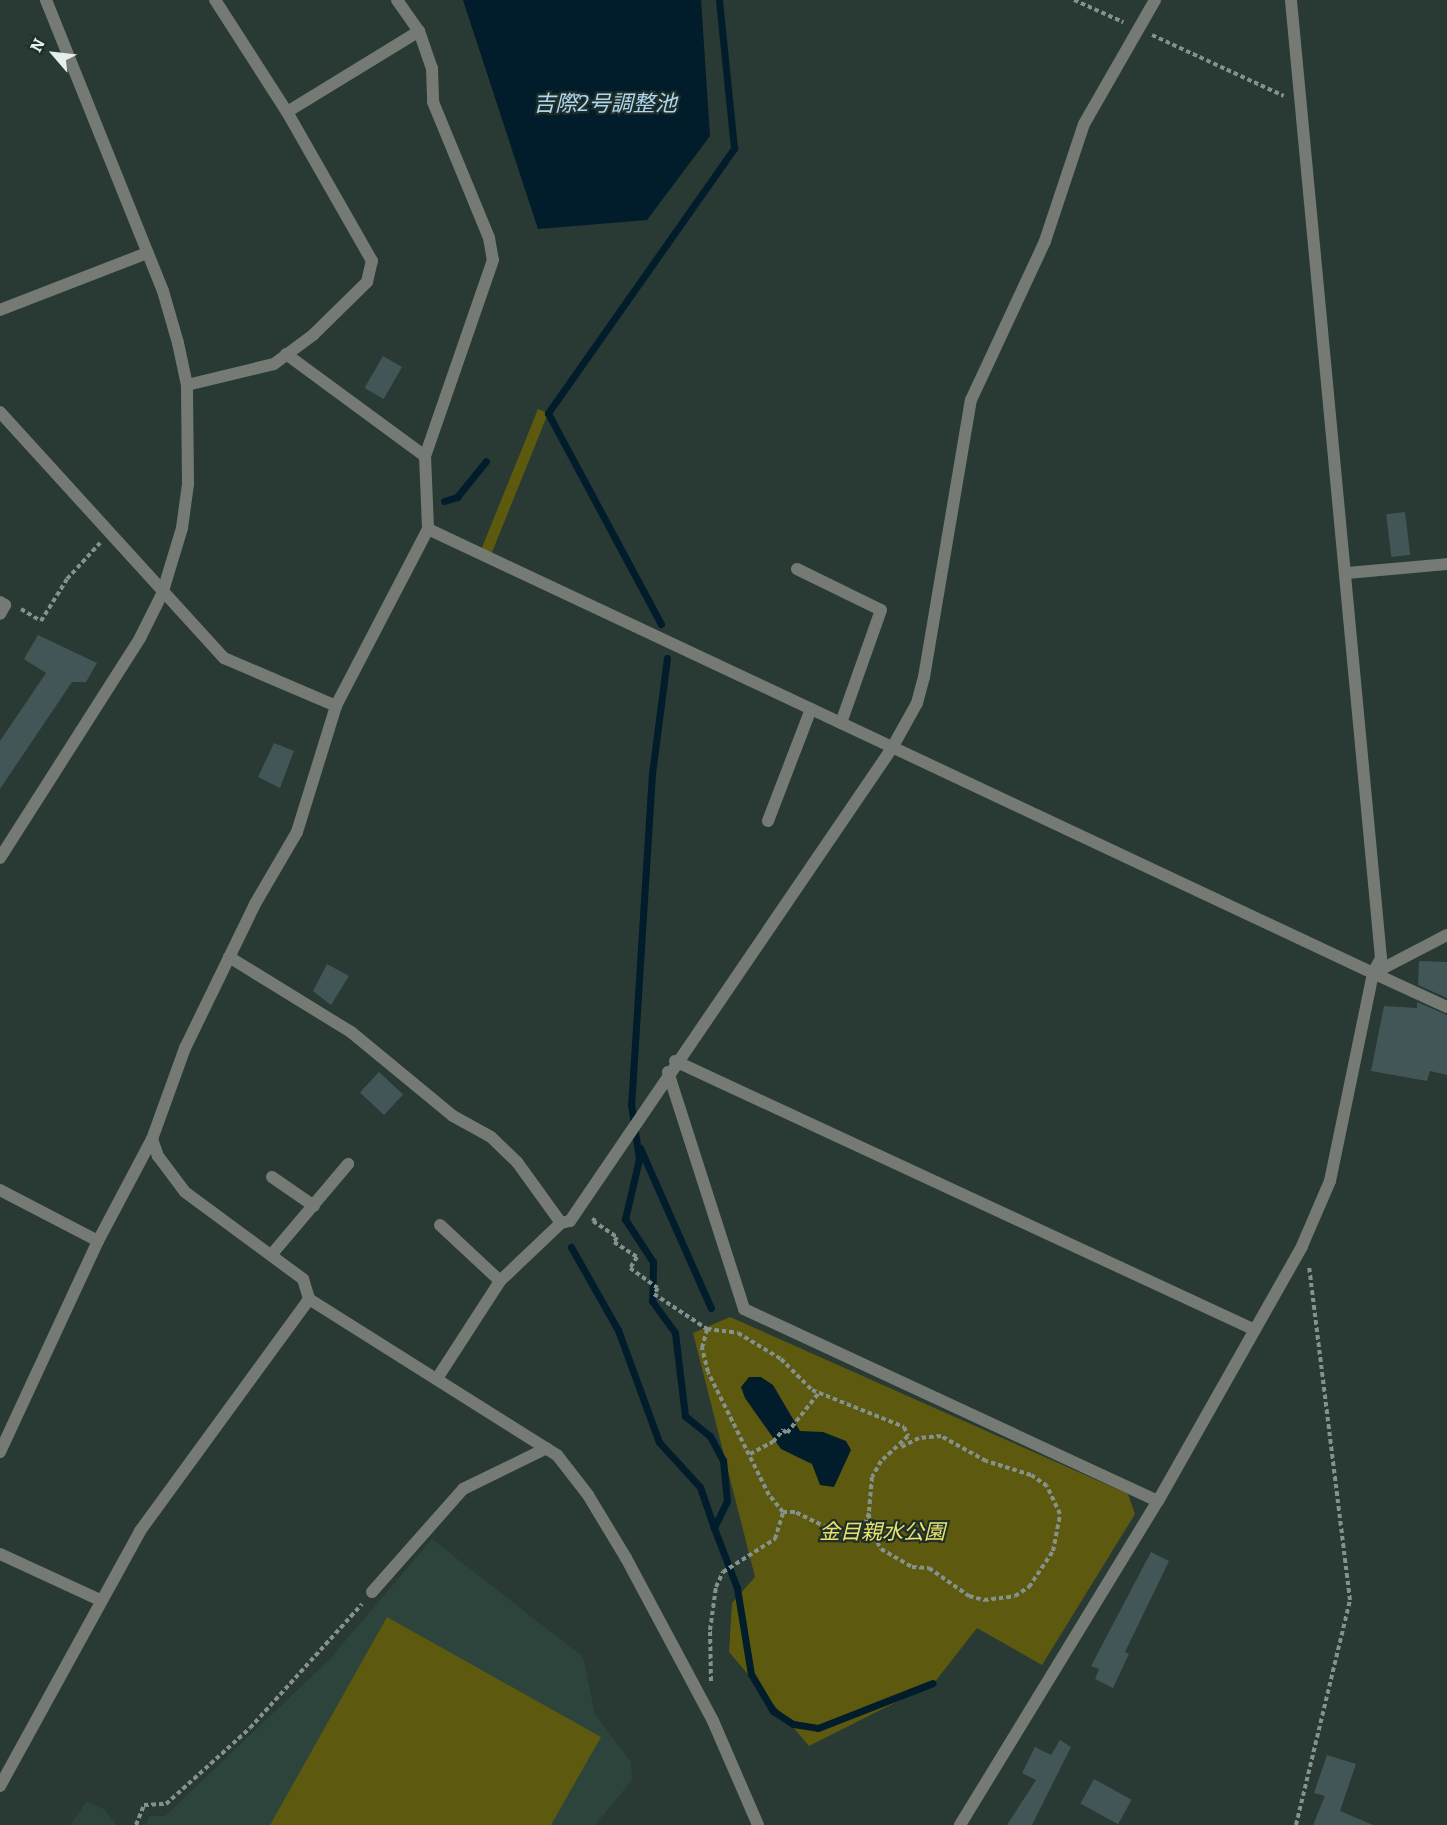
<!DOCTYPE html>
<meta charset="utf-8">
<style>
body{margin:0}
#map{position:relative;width:1447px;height:1825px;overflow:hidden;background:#293933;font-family:Bitter,"Noto Sans JP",serif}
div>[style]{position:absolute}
.built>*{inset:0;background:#2c443c}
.green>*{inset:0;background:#5d590f;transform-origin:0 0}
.water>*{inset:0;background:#011c2a}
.stream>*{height:7px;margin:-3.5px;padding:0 3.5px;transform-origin:3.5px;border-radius:3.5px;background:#011c2a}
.building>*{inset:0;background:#425557;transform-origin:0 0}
.path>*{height:4px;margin-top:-2px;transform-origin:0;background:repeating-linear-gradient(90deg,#84918c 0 4.5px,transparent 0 7.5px)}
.service>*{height:12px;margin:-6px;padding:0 6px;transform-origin:6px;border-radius:6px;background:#757a74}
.minor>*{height:12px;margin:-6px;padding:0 6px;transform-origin:6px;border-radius:6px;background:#757a74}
.tertiary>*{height:12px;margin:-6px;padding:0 6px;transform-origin:6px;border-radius:6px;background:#757a74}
span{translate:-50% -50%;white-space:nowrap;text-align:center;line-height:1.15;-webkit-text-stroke:4.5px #1f2e29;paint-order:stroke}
.park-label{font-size:21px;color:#e9e36d;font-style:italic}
.water-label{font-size:22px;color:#add6ef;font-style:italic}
.north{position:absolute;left:24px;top:24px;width:60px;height:60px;-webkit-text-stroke:4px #1f2e29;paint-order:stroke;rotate:298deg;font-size:16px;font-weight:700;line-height:24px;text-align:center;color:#e4eeea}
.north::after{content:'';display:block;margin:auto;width:21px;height:27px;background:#e4eeea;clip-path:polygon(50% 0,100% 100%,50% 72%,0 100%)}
</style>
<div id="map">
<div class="built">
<i style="clip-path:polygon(432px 1539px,583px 1657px,595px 1714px,631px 1762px,632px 1780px,595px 1825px,146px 1825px,149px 1816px,165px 1816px,329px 1660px)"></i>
<i style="clip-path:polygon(87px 1801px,104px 1809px,117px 1825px,70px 1825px)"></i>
</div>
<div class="green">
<i style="left:538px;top:409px;width:11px;height:151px;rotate:22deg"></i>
<i style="clip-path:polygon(730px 1317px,1128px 1494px,1135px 1514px,1042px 1665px,977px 1628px,934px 1683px,809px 1746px,729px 1652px,732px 1603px,755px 1577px,693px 1333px)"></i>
<i style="clip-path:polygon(387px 1617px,601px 1737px,551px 1825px,270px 1825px)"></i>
</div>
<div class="water">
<i style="clip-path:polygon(463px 0,701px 0,710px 136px,647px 220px,538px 229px)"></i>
<i style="clip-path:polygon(749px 1377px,761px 1377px,773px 1385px,800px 1431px,823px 1432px,846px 1441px,851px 1450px,834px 1487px,820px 1485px,812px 1464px,781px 1449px,745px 1398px,741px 1387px)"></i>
</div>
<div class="stream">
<i style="left:444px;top:501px;width:14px;rotate:-17deg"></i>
<i style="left:457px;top:497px;width:46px;rotate:-51.1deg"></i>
<i style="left:661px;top:624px;width:239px;rotate:-118.2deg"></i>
<i style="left:548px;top:413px;width:324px;rotate:-54.9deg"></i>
<i style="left:734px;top:148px;width:149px;rotate:-95.8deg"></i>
<i style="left:667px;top:658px;width:116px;rotate:97.4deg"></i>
<i style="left:652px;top:773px;width:332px;rotate:93.6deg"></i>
<i style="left:631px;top:1104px;width:56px;rotate:81.7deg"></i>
<i style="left:639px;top:1159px;width:62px;rotate:103.1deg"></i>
<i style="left:625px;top:1219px;width:51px;rotate:56.9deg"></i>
<i style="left:653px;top:1262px;width:39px;rotate:91deg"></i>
<i style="left:652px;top:1301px;width:39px;rotate:54deg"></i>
<i style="left:675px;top:1333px;width:84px;rotate:83.1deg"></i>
<i style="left:685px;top:1416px;width:32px;rotate:39deg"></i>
<i style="left:710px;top:1436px;width:27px;rotate:62deg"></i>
<i style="left:723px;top:1460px;width:41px;rotate:84.4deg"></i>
<i style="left:727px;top:1501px;width:30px;rotate:116deg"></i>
<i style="left:714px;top:1528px;width:64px;rotate:69deg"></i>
<i style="left:737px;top:1588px;width:87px;rotate:80.8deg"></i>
<i style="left:751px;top:1674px;width:43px;rotate:59.3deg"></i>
<i style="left:773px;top:1711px;width:24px;rotate:33deg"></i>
<i style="left:793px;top:1724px;width:25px;rotate:9deg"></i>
<i style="left:818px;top:1728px;width:123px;rotate:-21.4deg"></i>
<i style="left:640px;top:1148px;width:175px;rotate:66.1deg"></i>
<i style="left:571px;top:1247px;width:95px;rotate:60.5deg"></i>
<i style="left:618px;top:1330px;width:119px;rotate:69.9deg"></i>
<i style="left:659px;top:1442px;width:61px;rotate:47.7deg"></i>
<i style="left:700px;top:1487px;width:43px;rotate:71.1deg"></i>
</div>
<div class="building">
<i style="left:383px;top:356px;width:22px;height:37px;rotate:30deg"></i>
<i style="left:1405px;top:512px;width:43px;height:19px;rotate:83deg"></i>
<i style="clip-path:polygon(38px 635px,97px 663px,86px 682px,72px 682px,0 789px,0 741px,46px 673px,24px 659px)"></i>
<i style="clip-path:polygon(274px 743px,294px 751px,280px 788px,258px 777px)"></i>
<i style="clip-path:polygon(1419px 961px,1447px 962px,1447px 998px,1418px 985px)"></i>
<i style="clip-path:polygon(327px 964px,349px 976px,331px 1005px,313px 991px)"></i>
<i style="clip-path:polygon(1417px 1002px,1447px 1015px,1447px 1075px,1430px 1071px,1427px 1081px,1371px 1071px,1384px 1006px,1417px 1008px)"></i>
<i style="left:379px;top:1072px;width:33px;height:28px;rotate:43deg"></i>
<i style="clip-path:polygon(1151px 1552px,1169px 1561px,1125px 1652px,1129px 1654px,1113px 1688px,1095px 1679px,1099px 1669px,1091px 1666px)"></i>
<i style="clip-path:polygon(1060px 1740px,1071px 1747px,1032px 1825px,1007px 1825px,1036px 1780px,1022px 1773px,1035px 1747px,1051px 1755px)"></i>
<i style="clip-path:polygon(1327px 1755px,1356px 1764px,1340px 1811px,1373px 1825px,1313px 1825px,1325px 1796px,1314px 1793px)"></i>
<i style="left:1094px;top:1779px;width:43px;height:28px;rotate:29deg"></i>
</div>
<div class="path">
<i style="left:1074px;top:0;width:54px;rotate:24.2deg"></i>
<i style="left:1152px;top:35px;width:145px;rotate:24.8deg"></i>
<i style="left:21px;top:609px;width:23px;rotate:31deg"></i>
<i style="left:41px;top:621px;width:49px;rotate:-58.2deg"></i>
<i style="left:67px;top:579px;width:49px;rotate:-47.5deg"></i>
<i style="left:595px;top:1218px;width:4px;rotate:124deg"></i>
<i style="left:593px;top:1221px;width:29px;rotate:34deg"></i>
<i style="left:617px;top:1237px;width:6px;rotate:121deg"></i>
<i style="left:614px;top:1242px;width:27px;rotate:33deg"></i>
<i style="left:637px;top:1257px;width:13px;rotate:122deg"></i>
<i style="left:630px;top:1268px;width:34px;rotate:36deg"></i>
<i style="left:658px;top:1288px;width:7px;rotate:124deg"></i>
<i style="left:654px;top:1294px;width:64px;rotate:33.4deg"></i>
<i style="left:750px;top:1454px;width:26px;rotate:-28deg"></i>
<i style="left:773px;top:1442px;width:16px;rotate:-50deg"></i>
<i style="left:783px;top:1430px;width:5px;rotate:37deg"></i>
<i style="left:787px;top:1433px;width:50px;rotate:-51.5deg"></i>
<i style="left:869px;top:1514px;width:15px;rotate:86deg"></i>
<i style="left:870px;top:1529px;width:23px;rotate:61deg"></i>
<i style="left:881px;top:1549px;width:36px;rotate:30deg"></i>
<i style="left:912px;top:1567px;width:17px;rotate:3deg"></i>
<i style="left:929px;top:1568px;width:49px;rotate:35deg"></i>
<i style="left:969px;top:1596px;width:16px;rotate:15deg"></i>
<i style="left:984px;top:1600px;width:31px;rotate:-7deg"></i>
<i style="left:1015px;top:1596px;width:17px;rotate:-33deg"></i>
<i style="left:1029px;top:1587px;width:43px;rotate:-56.3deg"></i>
<i style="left:1053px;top:1551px;width:38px;rotate:-79deg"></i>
<i style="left:1060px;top:1514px;width:31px;rotate:-115deg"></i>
<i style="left:1047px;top:1486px;width:19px;rotate:-145deg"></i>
<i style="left:1031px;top:1475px;width:47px;rotate:-162.7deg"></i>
<i style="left:986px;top:1461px;width:51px;rotate:-150.9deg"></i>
<i style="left:941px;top:1436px;width:22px;rotate:175deg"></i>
<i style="left:919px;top:1438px;width:22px;rotate:153deg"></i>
<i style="left:711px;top:1681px;width:51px;rotate:-91.1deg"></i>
<i style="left:710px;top:1630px;width:43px;rotate:-82.1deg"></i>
<i style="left:716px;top:1587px;width:17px;rotate:-65deg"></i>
<i style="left:723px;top:1572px;width:62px;rotate:-32.4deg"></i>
<i style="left:775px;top:1539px;width:28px;rotate:-73deg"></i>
<i style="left:783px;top:1512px;width:22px;rotate:-129deg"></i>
<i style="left:769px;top:1495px;width:137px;rotate:-116.4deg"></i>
<i style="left:708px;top:1372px;width:25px;rotate:-104deg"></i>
<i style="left:702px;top:1348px;width:20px;rotate:-75deg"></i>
<i style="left:707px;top:1329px;width:31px;rotate:7deg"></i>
<i style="left:738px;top:1333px;width:50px;rotate:31.2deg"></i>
<i style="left:781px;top:1359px;width:44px;rotate:45deg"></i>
<i style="left:812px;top:1390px;width:99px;rotate:21.9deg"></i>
<i style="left:904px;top:1427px;width:10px;rotate:66deg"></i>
<i style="left:908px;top:1436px;width:37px;rotate:137deg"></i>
<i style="left:881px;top:1461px;width:18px;rotate:119deg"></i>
<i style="left:872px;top:1477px;width:36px;rotate:95deg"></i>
<i style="left:869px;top:1513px;width:19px;rotate:111deg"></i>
<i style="left:862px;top:1531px;width:28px;rotate:180deg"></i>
<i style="left:834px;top:1531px;width:43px;rotate:-154deg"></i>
<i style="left:795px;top:1512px;width:12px;rotate:180deg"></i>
<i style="left:136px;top:1825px;width:22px;rotate:-68deg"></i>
<i style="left:144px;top:1805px;width:22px;rotate:-3deg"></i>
<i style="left:166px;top:1804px;width:113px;rotate:-42.1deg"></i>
<i style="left:250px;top:1728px;width:167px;rotate:-47.9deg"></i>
<i style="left:1296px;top:1825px;width:231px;rotate:-76.5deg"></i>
<i style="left:1350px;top:1600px;width:337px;rotate:-97deg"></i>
</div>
<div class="service">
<i style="left:797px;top:569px;width:93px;rotate:26deg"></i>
<i style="left:881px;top:610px;width:120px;rotate:109.5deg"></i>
<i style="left:1347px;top:573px;width:100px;rotate:-5.1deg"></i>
<i style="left:229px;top:957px;width:143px;rotate:31.6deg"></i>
<i style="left:351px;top:1032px;width:132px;rotate:39.5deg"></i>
<i style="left:453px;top:1116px;width:43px;rotate:28.9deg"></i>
<i style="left:1373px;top:973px;width:81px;rotate:24.7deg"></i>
<i style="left:272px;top:1177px;width:51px;rotate:34.6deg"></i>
<i style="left:440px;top:1225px;width:82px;rotate:43deg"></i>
<i style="left:438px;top:1377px;width:114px;rotate:-57.1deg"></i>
<i style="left:500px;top:1281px;width:84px;rotate:-43.6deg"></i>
<i style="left:372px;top:1592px;width:137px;rotate:-48.5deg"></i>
<i style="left:463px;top:1489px;width:93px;rotate:-26deg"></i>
</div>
<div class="minor">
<i style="left:397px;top:0;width:38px;rotate:55deg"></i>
<i style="left:419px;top:31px;width:39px;rotate:71deg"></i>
<i style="left:432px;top:68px;width:34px;rotate:88deg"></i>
<i style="left:433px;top:102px;width:147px;rotate:67.6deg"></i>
<i style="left:489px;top:238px;width:22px;rotate:80deg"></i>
<i style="left:493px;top:260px;width:207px;rotate:109.1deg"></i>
<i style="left:425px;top:456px;width:73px;rotate:87.6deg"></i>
<i style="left:428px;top:529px;width:199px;rotate:117.5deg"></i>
<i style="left:336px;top:706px;width:132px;rotate:107.2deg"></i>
<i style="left:297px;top:832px;width:83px;rotate:120.3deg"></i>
<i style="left:255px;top:904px;width:160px;rotate:115.9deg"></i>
<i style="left:185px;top:1048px;width:97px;rotate:109.9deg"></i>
<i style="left:152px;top:1139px;width:18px;rotate:71deg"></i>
<i style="left:158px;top:1156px;width:45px;rotate:53.1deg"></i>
<i style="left:185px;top:1192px;width:147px;rotate:36.4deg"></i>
<i style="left:303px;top:1279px;width:21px;rotate:73deg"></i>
<i style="left:309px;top:1299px;width:293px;rotate:32.2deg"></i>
<i style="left:557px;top:1455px;width:51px;rotate:52.2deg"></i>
<i style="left:588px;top:1495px;width:74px;rotate:58.9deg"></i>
<i style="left:626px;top:1558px;width:185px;rotate:61.9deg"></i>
<i style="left:713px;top:1721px;width:113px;rotate:66.6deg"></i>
<i style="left:287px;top:112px;width:155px;rotate:-31.5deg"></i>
<i style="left:0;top:310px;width:158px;rotate:-21.2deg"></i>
<i style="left:286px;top:354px;width:172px;rotate:36.3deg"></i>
<i style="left:187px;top:385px;width:89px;rotate:-13.6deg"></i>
<i style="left:274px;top:364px;width:49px;rotate:-36.6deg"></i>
<i style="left:313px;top:335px;width:76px;rotate:-44.5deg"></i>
<i style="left:367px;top:282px;width:22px;rotate:-77deg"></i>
<i style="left:372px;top:261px;width:172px;rotate:-119.7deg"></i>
<i style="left:287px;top:112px;width:133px;rotate:-122.7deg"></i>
<i style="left:0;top:412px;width:333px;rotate:47.7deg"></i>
<i style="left:224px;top:658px;width:122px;rotate:23.2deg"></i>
<i style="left:428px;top:529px;width:1044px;rotate:25.17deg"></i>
<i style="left:0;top:602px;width:6px;rotate:31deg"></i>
<i style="left:5px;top:605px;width:10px;rotate:119deg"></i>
<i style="left:768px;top:821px;width:120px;rotate:-69deg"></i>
<i style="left:1374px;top:973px;width:82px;rotate:-27.5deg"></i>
<i style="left:675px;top:1061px;width:639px;rotate:24.88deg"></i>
<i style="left:668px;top:1072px;width:249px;rotate:72.2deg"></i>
<i style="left:744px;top:1309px;width:456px;rotate:24.9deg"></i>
<i style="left:491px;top:1137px;width:36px;rotate:44deg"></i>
<i style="left:517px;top:1162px;width:75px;rotate:54.2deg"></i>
<i style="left:561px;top:1223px;width:9px;rotate:-13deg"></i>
<i style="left:570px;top:1221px;width:572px;rotate:-55.75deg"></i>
<i style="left:892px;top:748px;width:51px;rotate:-60.9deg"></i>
<i style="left:917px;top:703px;width:27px;rotate:-75deg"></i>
<i style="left:924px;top:677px;width:281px;rotate:-80.4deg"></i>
<i style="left:971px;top:400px;width:175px;rotate:-65deg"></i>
<i style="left:1045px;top:241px;width:123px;rotate:-71.6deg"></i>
<i style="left:1084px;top:124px;width:143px;rotate:-60.2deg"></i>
<i style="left:0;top:1190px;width:110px;rotate:27.5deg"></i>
<i style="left:272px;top:1254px;width:118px;rotate:-49.8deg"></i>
<i style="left:0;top:1452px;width:233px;rotate:-65.1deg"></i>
<i style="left:98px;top:1241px;width:115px;rotate:-62.1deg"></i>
<i style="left:0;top:1554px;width:110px;rotate:24.7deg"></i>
<i style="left:0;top:1786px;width:291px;rotate:-61.2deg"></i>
<i style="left:140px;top:1531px;width:287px;rotate:-53.9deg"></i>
<i style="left:960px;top:1825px;width:380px;rotate:-58.6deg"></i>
<i style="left:1158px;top:1501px;width:293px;rotate:-60.5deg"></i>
<i style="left:1302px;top:1246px;width:71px;rotate:-66.7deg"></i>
<i style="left:1330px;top:1181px;width:212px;rotate:-78.3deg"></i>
<i style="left:1373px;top:973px;width:17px;rotate:-62deg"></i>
<i style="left:1381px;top:958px;width:962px;rotate:-95.37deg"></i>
</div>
<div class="tertiary">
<i style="left:0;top:858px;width:261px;rotate:-57.5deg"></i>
<i style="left:140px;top:638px;width:49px;rotate:-63.4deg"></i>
<i style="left:162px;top:594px;width:69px;rotate:-73.1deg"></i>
<i style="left:182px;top:528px;width:44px;rotate:-82.2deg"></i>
<i style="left:188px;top:484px;width:99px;rotate:-90.6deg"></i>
<i style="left:187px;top:385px;width:43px;rotate:-102.1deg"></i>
<i style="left:178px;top:343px;width:54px;rotate:-106.1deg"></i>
<i style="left:163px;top:291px;width:314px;rotate:-111.9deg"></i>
</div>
<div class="park-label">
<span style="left:882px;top:1532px">金目親水公園</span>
</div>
<div class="water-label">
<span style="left:605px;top:104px">吉際2号調整池</span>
</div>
<div class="north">N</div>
</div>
